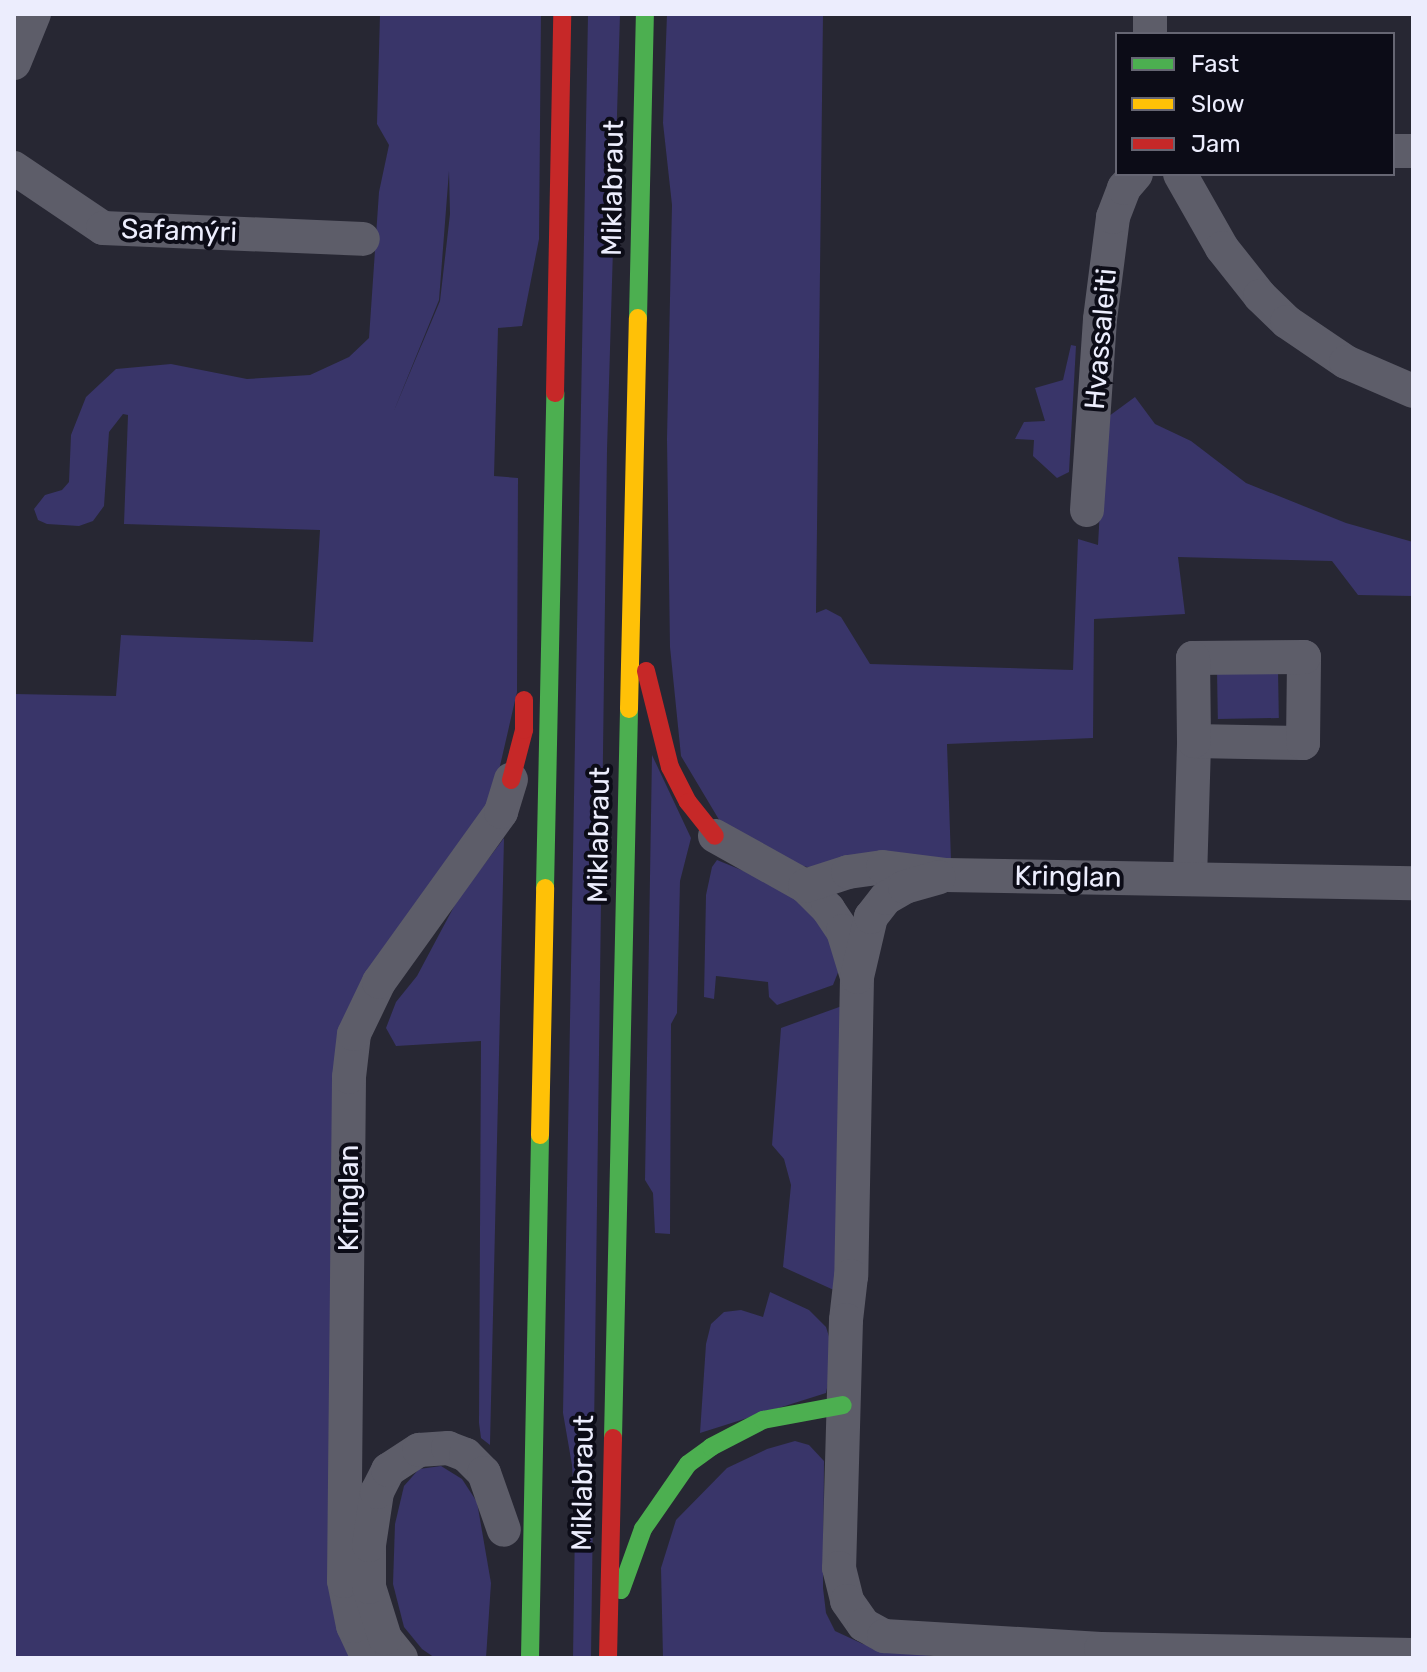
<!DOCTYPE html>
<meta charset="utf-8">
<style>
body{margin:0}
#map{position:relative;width:1427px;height:1672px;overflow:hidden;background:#272733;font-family:Rubik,sans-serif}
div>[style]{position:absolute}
.green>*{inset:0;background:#393569;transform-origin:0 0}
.street>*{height:34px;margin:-17px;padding:0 17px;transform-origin:17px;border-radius:17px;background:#5d5d69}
.fast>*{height:18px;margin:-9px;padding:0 9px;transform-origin:9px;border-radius:9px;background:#4caf50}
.slow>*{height:18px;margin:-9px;padding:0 9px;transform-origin:9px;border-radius:9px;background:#ffc107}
.jam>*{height:18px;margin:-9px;padding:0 9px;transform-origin:9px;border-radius:9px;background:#c62828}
span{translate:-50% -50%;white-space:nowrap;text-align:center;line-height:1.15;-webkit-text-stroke:8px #0c0c17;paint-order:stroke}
.street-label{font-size:28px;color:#ecedfd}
.frame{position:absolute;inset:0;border:16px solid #ecedfd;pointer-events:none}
.legend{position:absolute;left:1115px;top:32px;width:280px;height:144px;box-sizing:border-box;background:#0c0c17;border:2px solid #666673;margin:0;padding:10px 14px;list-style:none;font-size:24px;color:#ecedfd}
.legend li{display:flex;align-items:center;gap:16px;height:40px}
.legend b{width:40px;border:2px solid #666673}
</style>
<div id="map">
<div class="green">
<i style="clip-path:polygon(evenodd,380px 14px,541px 14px,539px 239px,522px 326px,498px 328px,494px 476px,518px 478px,517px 692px,491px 805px,347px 1025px,352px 1658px,14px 1658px,14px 694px,116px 696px,121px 635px,313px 642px,320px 530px,124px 524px,128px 415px,123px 414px,109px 432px,104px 506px,93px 521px,79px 526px,47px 524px,38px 520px,34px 509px,45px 495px,62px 490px,69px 482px,71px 435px,86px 397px,116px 369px,171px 364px,247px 379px,310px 375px,349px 357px,369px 338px,379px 192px,389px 145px,377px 124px,380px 14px,449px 171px,450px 214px,440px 301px,393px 413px,439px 300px,449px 171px)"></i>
<i style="clip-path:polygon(588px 14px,620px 14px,607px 450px,591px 1658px,573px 1658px,575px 1524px,572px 1465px,563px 1413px)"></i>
<i style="clip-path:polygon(667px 14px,823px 14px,816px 613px,826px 609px,841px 617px,870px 664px,1073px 670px,1078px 539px,1098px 545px,1105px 419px,1135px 397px,1155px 424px,1191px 441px,1246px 483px,1346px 523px,1413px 542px,1413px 596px,1358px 595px,1332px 561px,1178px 557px,1185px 614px,1094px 619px,1093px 738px,947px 744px,951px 860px,819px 869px,790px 864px,721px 823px,681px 756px,670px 647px,667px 439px,672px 205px,663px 123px)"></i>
<i style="clip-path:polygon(1071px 345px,1076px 346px,1069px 472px,1057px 478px,1033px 456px,1034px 440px,1015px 439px,1024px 422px,1045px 421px,1035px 388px,1063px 380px)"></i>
<i style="left:1278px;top:670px;width:48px;height:61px;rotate:89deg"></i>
<i style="clip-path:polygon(652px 755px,691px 838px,680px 881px,677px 1013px,671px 1024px,670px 1234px,655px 1233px,653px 1193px,645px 1180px)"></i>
<i style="clip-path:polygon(504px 838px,490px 1445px,481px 1438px,479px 1423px,481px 1041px,396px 1046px,386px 1028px,396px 1002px,417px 976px,458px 899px)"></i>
<i style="clip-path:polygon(717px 860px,773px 883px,812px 907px,841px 965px,833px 985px,777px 1005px,769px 997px,768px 982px,716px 976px,714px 999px,704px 997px,706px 895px,712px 867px)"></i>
<i style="clip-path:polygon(842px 1006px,836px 1291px,783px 1267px,791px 1185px,784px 1159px,772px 1145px,781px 1028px)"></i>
<i style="clip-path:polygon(770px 1292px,809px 1310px,826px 1327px,834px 1353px,826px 1393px,700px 1433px,706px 1344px,711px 1324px,724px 1312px,741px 1310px,763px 1317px)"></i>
<i style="clip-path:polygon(795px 1441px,809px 1445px,824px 1461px,823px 1588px,826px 1613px,835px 1631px,863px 1644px,943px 1658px,663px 1658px,661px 1568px,676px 1520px,727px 1468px,767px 1449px)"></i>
<i style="clip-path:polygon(441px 1466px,462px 1479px,477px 1502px,491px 1583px,486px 1658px,435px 1658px,422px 1649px,404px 1627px,393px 1584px,395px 1524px,404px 1486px,419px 1469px)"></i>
</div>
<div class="street">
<i style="left:1150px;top:14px;width:20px;rotate:90deg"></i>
<i style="left:14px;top:63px;width:53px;rotate:-67.8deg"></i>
<i style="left:1393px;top:151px;width:20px"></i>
<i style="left:14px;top:168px;width:107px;rotate:34deg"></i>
<i style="left:103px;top:228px;width:260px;rotate:2.4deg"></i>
<i style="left:1180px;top:174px;width:85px;rotate:60.4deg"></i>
<i style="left:1222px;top:248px;width:61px;rotate:51.6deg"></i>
<i style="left:1260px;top:296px;width:37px;rotate:44deg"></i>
<i style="left:1287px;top:322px;width:71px;rotate:34.1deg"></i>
<i style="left:1346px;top:362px;width:73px;rotate:23.4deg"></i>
<i style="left:1087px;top:510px;width:191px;rotate:-86.1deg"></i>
<i style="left:1100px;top:319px;width:103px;rotate:-82.7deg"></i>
<i style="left:1113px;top:217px;width:31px;rotate:-69deg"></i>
<i style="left:1124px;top:188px;width:18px;rotate:-49deg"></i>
<i style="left:715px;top:836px;width:103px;rotate:29.1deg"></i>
<i style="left:805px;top:886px;width:33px;rotate:45deg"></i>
<i style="left:828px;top:909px;width:27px;rotate:56deg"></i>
<i style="left:843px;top:931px;width:48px;rotate:73.1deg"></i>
<i style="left:857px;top:977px;width:299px;rotate:91.1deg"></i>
<i style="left:851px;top:1276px;width:44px;rotate:96.5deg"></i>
<i style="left:846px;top:1320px;width:248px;rotate:91.6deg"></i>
<i style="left:839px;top:1568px;width:34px;rotate:76deg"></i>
<i style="left:847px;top:1601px;width:29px;rotate:55deg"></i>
<i style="left:864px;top:1625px;width:23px;rotate:29deg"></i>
<i style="left:884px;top:1636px;width:217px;rotate:3.4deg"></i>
<i style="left:1101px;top:1649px;width:312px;rotate:1.1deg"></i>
<i style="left:1190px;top:879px;width:138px;rotate:-88.3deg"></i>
<i style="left:1194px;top:741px;width:109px;rotate:1.1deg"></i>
<i style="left:1303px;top:743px;width:86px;rotate:-89.3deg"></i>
<i style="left:1304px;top:657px;width:111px;rotate:179.5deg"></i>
<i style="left:1193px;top:658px;width:83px;rotate:89.3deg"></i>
<i style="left:805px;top:886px;width:45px;rotate:-18deg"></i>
<i style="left:848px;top:872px;width:35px;rotate:-8deg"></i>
<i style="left:883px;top:867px;width:64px;rotate:7.2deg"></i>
<i style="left:946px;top:875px;width:467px;rotate:1deg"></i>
<i style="left:857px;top:977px;width:62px;rotate:-76.9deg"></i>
<i style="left:871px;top:917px;width:24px;rotate:-52deg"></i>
<i style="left:886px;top:898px;width:22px;rotate:-30deg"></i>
<i style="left:905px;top:887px;width:35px;rotate:-16deg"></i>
<i style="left:368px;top:1658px;width:35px;rotate:-115deg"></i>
<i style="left:353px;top:1626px;width:46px;rotate:-101.3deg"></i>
<i style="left:344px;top:1581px;width:504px;rotate:-89.43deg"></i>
<i style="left:349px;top:1077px;width:43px;rotate:-83.4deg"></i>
<i style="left:354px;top:1034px;width:58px;rotate:-64.3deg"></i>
<i style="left:379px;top:982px;width:209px;rotate:-54.3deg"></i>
<i style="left:501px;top:812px;width:34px;rotate:-73deg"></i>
<i style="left:401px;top:1658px;width:26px;rotate:-129deg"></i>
<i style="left:385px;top:1638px;width:53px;rotate:-107.4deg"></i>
<i style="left:369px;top:1587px;width:42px;rotate:-90deg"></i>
<i style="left:369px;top:1545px;width:54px;rotate:-81.4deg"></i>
<i style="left:377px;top:1492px;width:25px;rotate:-63deg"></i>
<i style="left:388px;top:1470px;width:37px;rotate:-33deg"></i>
<i style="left:419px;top:1450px;width:29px;rotate:-4deg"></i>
<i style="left:448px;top:1448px;width:19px;rotate:21deg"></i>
<i style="left:466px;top:1455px;width:25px;rotate:45deg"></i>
<i style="left:484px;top:1473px;width:60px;rotate:70.7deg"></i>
</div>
<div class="fast">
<i style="left:638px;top:318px;width:304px;rotate:-88.7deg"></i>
<i style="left:545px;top:888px;width:495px;rotate:-88.8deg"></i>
<i style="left:613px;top:1438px;width:729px;rotate:-88.74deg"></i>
<i style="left:621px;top:1590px;width:65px;rotate:-70.2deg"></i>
<i style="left:643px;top:1529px;width:79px;rotate:-55.3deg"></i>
<i style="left:688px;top:1464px;width:29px;rotate:-36deg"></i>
<i style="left:711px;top:1447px;width:59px;rotate:-27.4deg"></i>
<i style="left:763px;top:1420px;width:81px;rotate:-10.6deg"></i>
<i style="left:530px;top:1658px;width:523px;rotate:-88.9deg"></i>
</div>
<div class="slow">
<i style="left:629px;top:709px;width:391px;rotate:-88.7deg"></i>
<i style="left:540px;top:1135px;width:247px;rotate:-88.8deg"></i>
</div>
<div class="jam">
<i style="left:555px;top:393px;width:379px;rotate:-88.9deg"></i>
<i style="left:646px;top:671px;width:99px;rotate:76deg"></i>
<i style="left:670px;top:767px;width:39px;rotate:63deg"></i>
<i style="left:688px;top:802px;width:43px;rotate:51.5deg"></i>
<i style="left:511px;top:780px;width:52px;rotate:-75.4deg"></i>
<i style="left:524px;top:730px;width:30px;rotate:-90deg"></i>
<i style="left:608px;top:1658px;width:220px;rotate:-88.7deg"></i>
</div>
<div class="street-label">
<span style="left:613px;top:188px;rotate:-89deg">Miklabraut</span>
<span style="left:179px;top:231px;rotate:2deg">Safamýri</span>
<span style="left:1101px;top:339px;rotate:-85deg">Hvassaleiti</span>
<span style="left:599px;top:835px;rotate:-89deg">Miklabraut</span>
<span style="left:1068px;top:877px;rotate:1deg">Kringlan</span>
<span style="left:349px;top:1198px;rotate:-90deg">Kringlan</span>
<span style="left:583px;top:1483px;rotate:-89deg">Miklabraut</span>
</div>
<div class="frame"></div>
<ul class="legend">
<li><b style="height:10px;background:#4caf50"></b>Fast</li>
<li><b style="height:10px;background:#ffc107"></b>Slow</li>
<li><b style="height:10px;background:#c62828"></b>Jam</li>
</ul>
</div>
